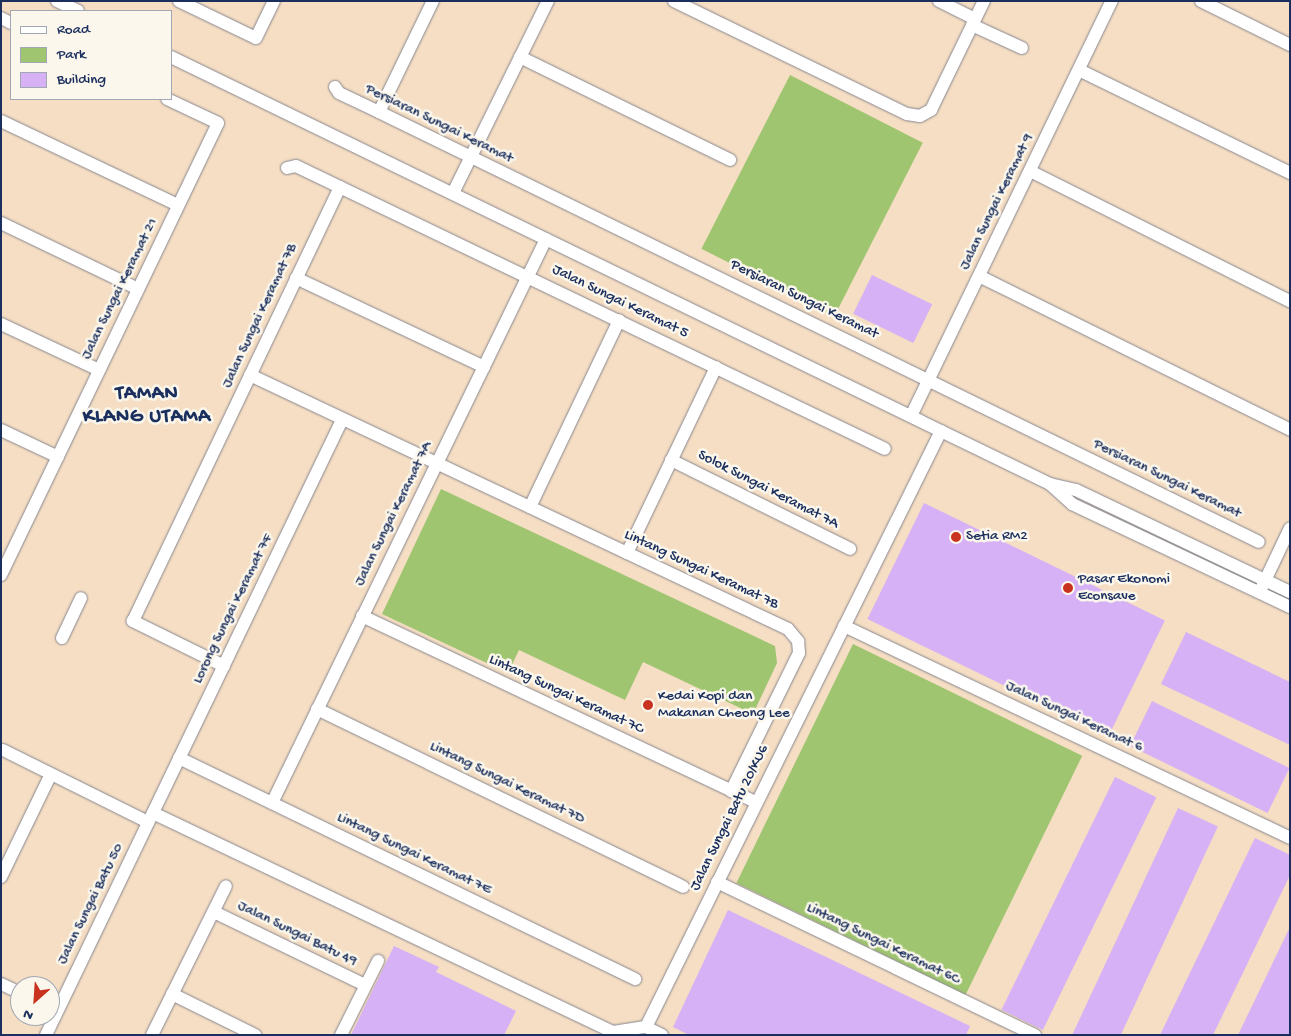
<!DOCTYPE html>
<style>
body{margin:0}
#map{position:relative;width:1291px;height:1036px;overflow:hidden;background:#f5dec3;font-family:"Gochi Hand",sans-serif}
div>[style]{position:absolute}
.green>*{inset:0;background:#9fc570;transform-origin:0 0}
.building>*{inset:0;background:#d6b1f6;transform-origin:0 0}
.roads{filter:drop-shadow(0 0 1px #888690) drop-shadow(0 0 1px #888690)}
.minor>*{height:12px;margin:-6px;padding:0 6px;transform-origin:6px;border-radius:6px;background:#fff}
.dots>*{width:14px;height:14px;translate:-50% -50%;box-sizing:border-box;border:2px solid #fbf7ec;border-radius:50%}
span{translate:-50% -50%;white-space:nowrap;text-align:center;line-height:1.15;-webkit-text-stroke:5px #fbf7ec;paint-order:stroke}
.street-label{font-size:15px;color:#1b2f5e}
.poi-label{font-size:15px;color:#1b2f5e}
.left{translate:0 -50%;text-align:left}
.district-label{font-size:20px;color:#1b2f5e;font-weight:700;letter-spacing:1px}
.frame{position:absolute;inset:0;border:2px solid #1b2f5e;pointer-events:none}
.legend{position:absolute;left:10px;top:10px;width:162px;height:90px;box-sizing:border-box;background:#fbf7ec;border:1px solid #a1a7b3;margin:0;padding:6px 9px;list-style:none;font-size:15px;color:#1b2f5e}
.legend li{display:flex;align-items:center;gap:10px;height:25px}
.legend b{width:25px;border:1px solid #a1a7b3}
.north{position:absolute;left:10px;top:976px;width:50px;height:50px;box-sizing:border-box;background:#fbf7ec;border:1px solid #a1a7b3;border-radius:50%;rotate:206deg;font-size:14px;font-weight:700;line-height:20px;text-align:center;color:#1b2f5e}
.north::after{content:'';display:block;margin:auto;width:18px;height:22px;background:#c8321e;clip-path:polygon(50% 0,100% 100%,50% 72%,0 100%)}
</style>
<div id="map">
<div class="green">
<i style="left:790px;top:75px;width:149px;height:195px;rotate:27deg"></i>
<i style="clip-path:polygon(441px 489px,775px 646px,777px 663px,753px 714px,643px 662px,625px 700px,519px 650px,508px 673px,382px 614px)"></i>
<i style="left:853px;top:644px;width:255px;height:266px;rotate:26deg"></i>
</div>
<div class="building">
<i style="left:872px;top:275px;width:67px;height:43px;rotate:26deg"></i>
<i style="left:924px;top:503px;width:268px;height:129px;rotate:26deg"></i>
<i style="clip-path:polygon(1186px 632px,1290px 682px,1290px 745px,1161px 684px)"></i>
<i style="left:1152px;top:701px;width:153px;height:50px;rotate:26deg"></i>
<i style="left:1115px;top:777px;width:46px;height:259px;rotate:26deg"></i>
<i style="left:1178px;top:808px;width:44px;height:252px;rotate:25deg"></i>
<i style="clip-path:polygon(1255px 838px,1290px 855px,1290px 875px,1213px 1035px,1160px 1035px)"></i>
<i style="clip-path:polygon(728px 910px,970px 1026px,966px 1035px,689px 1035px,673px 1027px)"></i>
<i style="clip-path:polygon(1290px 927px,1290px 1035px,1238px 1035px)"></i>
<i style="clip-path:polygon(394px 946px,439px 967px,436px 972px,516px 1011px,504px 1035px,351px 1035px)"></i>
</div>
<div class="roads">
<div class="minor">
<i style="left:57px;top:1px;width:23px;rotate:25deg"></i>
<i style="left:179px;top:1px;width:85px;rotate:25.7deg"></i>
<i style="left:256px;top:38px;width:41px;rotate:-64.1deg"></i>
<i style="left:674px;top:1px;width:259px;rotate:25.9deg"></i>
<i style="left:907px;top:114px;width:13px;rotate:9deg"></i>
<i style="left:920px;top:116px;width:13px;rotate:-29deg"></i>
<i style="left:931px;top:110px;width:121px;rotate:-64.1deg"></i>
<i style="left:939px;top:1px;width:40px;rotate:26.6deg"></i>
<i style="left:1201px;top:1px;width:99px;rotate:26.3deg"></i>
<i style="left:1px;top:18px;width:11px;rotate:27deg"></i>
<i style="left:972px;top:25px;width:55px;rotate:24.7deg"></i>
<i style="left:171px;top:57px;width:977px;rotate:25.91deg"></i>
<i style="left:1050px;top:484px;width:27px;rotate:13deg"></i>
<i style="left:1076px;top:490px;width:237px;rotate:25.5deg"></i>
<i style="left:520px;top:57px;width:234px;rotate:26.1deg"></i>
<i style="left:1079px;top:70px;width:235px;rotate:26deg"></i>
<i style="left:335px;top:87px;width:7px;rotate:56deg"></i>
<i style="left:339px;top:93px;width:44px;rotate:25.4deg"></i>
<i style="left:379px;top:112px;width:979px;rotate:26.04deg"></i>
<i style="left:379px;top:112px;width:123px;rotate:-64.1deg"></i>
<i style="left:1px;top:121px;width:196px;rotate:25.4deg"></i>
<i style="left:287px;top:168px;width:9px;rotate:-13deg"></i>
<i style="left:296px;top:166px;width:653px;rotate:25.66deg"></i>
<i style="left:1030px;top:171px;width:291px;rotate:26.6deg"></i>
<i style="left:453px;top:193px;width:214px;rotate:-63.7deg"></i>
<i style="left:1px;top:223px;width:152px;rotate:25.7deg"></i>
<i style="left:979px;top:276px;width:347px;rotate:26.3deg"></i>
<i style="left:296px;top:278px;width:208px;rotate:25.3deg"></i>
<i style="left:1px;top:324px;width:108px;rotate:25.1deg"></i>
<i style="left:250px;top:375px;width:595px;rotate:25.27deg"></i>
<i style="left:788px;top:629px;width:16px;rotate:50deg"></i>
<i style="left:798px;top:641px;width:12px;rotate:85deg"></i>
<i style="left:799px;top:653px;width:154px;rotate:116.2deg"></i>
<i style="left:911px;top:416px;width:461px;rotate:-64.2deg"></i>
<i style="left:1px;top:430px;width:63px;rotate:25.3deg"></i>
<i style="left:671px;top:460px;width:200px;rotate:26.4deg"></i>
<i style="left:1050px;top:484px;width:30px;rotate:42deg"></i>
<i style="left:1072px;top:504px;width:241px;rotate:25.3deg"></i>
<i style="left:530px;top:507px;width:207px;rotate:-64.5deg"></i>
<i style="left:627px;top:553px;width:206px;rotate:-64.4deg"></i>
<i style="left:1px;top:575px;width:501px;rotate:-64.35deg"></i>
<i style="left:218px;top:123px;width:56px;rotate:-154.8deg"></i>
<i style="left:1262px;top:587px;width:65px;rotate:-64.6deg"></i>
<i style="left:362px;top:616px;width:436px;rotate:25.3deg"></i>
<i style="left:844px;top:626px;width:494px;rotate:25.4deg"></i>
<i style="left:62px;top:638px;width:44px;rotate:-64.6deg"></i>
<i style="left:224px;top:666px;width:102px;rotate:-153.7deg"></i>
<i style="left:133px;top:621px;width:481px;rotate:-64.5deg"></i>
<i style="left:317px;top:709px;width:407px;rotate:25.9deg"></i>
<i style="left:3px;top:750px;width:162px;rotate:26.4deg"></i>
<i style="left:179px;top:758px;width:507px;rotate:25.86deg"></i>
<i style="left:272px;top:803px;width:627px;rotate:-64.09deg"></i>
<i style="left:153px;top:813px;width:509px;rotate:25.46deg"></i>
<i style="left:1px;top:877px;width:114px;rotate:-64.1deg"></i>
<i style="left:717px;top:882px;width:353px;rotate:25.7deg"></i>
<i style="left:214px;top:912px;width:168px;rotate:25.8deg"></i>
<i style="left:1px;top:984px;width:21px;rotate:25deg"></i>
<i style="left:172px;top:994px;width:93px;rotate:26.3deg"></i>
<i style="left:646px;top:1027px;width:665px;rotate:-63.67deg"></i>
<i style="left:646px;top:1027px;width:18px;rotate:27deg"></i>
<i style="left:613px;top:1032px;width:33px;rotate:-9deg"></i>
<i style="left:46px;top:1035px;width:683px;rotate:-64.3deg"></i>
<i style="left:152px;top:1035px;width:166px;rotate:-63.6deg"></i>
<i style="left:341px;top:1035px;width:83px;rotate:-63.4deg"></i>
</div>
</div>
<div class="dots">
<i style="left:956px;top:537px;background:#c8321e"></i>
<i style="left:1068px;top:588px;background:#c8321e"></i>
<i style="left:648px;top:705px;background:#c8321e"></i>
</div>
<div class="street-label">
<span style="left:439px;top:124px;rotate:26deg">Persiaran Sungai Keramat</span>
<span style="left:997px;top:202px;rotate:-64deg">Jalan Sungai Keramat 9</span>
<span style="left:120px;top:289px;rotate:-64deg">Jalan Sungai Keramat 21</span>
<span style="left:804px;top:300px;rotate:26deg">Persiaran Sungai Keramat</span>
<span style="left:620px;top:302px;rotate:26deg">Jalan Sungai Keramat 5</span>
<span style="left:260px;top:316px;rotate:-65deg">Jalan Sungai Keramat 7B</span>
<span style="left:1167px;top:479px;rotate:26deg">Persiaran Sungai Keramat</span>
<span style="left:768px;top:490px;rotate:27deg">Solok Sungai Keramat 7A</span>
<span style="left:394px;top:514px;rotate:-64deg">Jalan Sungai Keramat 7A</span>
<span style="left:701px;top:570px;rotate:25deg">Lintang Sungai Keramat 7B</span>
<span style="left:233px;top:609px;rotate:-64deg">Lorong Sungai Keramat 7F</span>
<span style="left:566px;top:695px;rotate:25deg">Lintang Sungai Keramat 7C</span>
<span style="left:1074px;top:717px;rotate:25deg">Jalan Sungai Keramat 6</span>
<span style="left:507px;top:783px;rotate:26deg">Lintang Sungai Keramat 7D</span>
<span style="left:730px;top:818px;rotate:-64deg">Jalan Sungai Batu 20/KU6</span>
<span style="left:414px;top:854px;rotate:26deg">Lintang Sungai Keramat 7E</span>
<span style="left:91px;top:904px;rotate:-64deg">Jalan Sungai Batu 50</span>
<span style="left:297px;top:934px;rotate:26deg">Jalan Sungai Batu 49</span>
<span style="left:883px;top:944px;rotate:26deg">Lintang Sungai Keramat 6C</span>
</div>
<div class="poi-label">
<span class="left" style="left:966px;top:537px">Setia RM2</span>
<span class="left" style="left:1078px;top:588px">Pasar Ekonomi<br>Econsave</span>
<span class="left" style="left:658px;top:705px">Kedai Kopi dan<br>Makanan Cheong Lee</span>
</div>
<div class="district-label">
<span style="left:147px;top:406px">TAMAN<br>KLANG UTAMA</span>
</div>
<div class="frame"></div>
<ul class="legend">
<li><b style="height:6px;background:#fff"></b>Road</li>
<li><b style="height:14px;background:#9fc570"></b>Park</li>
<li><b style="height:14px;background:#d6b1f6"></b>Building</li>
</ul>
<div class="north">N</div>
</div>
